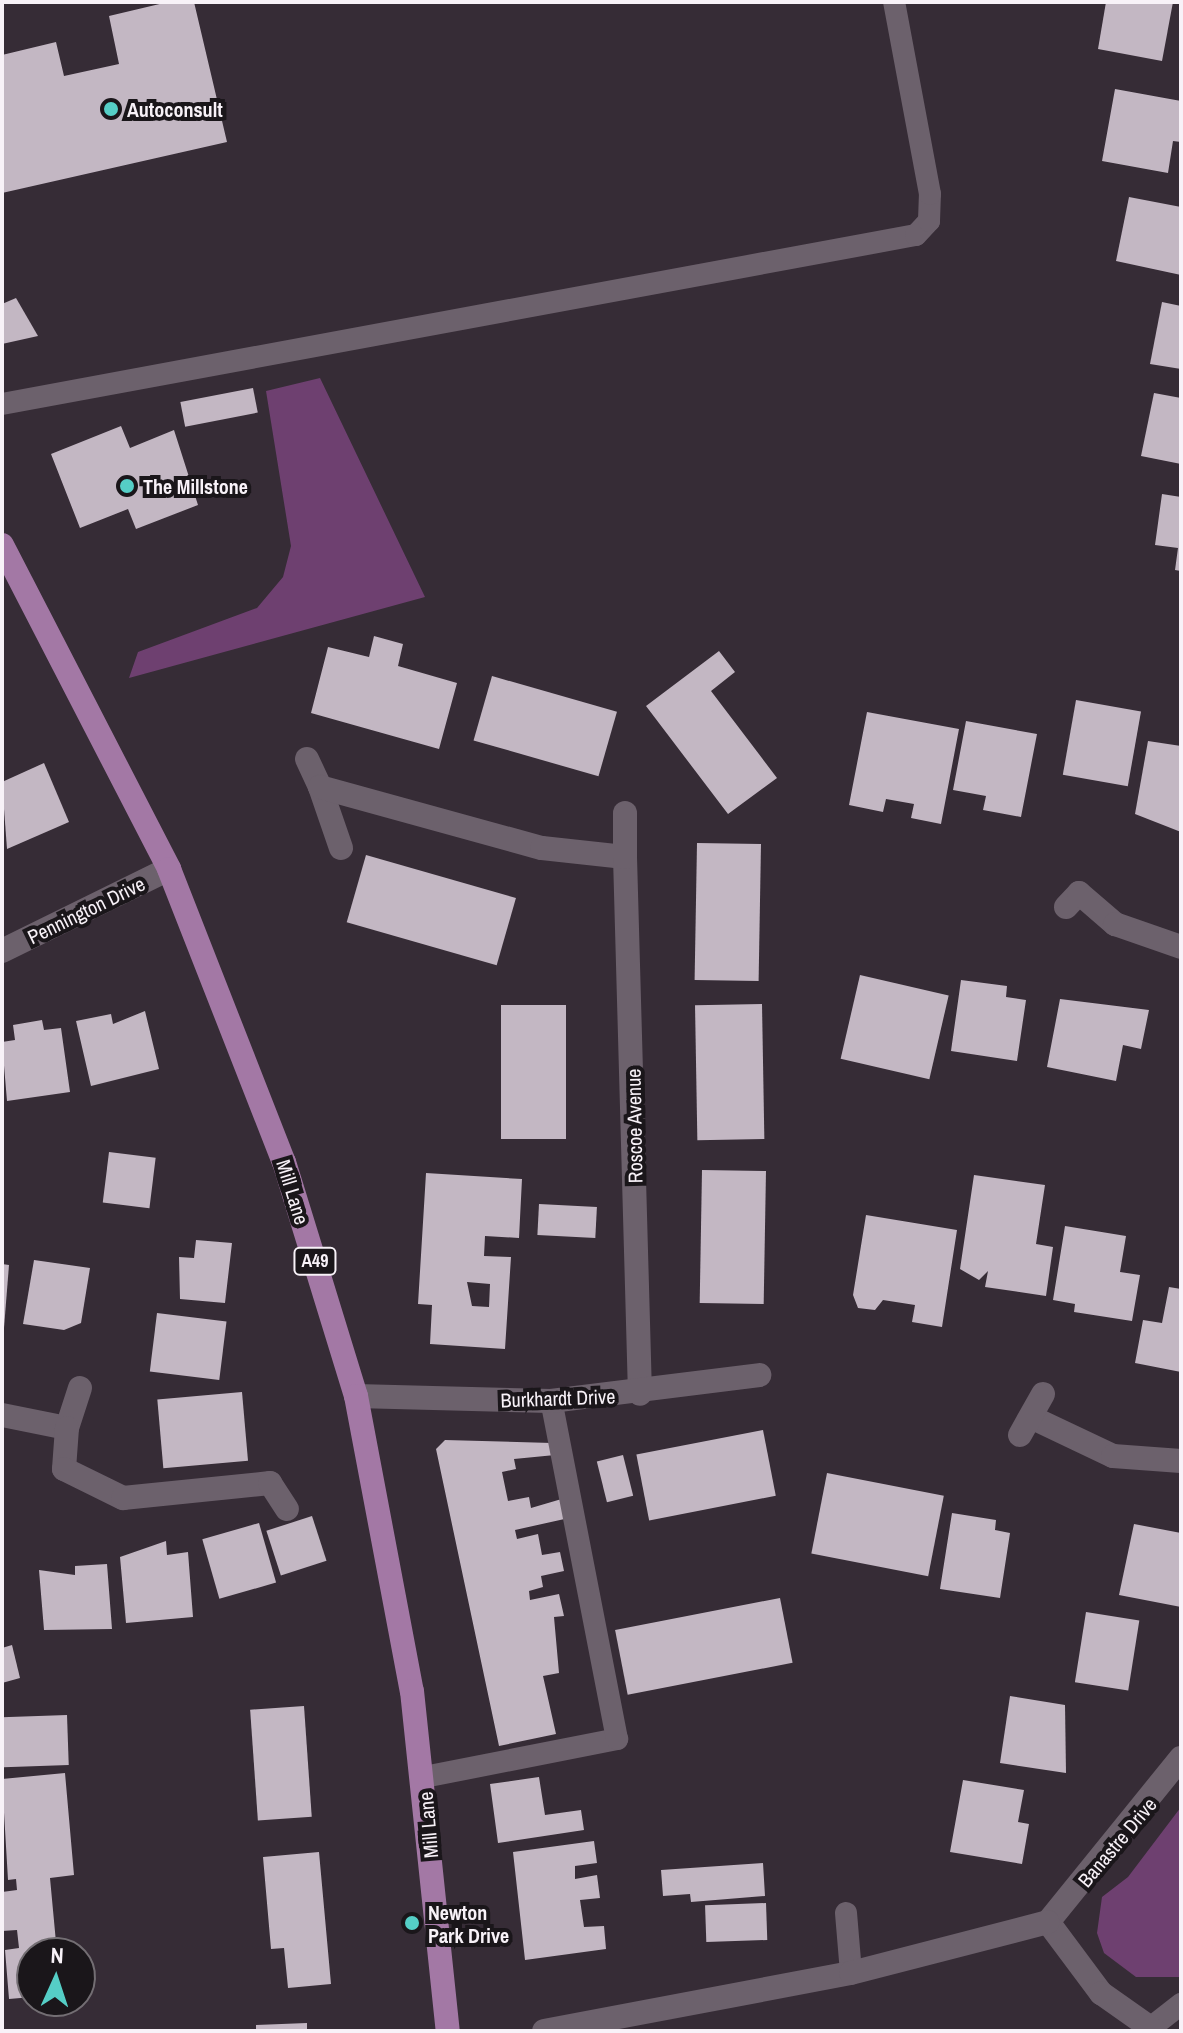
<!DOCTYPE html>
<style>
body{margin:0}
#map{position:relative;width:1183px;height:2033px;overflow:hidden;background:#362c36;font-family:"Archivo Narrow",sans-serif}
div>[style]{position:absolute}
.green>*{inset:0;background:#6e4070}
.building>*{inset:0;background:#c3b7c3;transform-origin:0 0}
.service>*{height:22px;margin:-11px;padding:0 11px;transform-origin:11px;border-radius:11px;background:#6c616c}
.minor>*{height:24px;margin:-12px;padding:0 12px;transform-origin:12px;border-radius:12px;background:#6c616c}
.primary>*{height:24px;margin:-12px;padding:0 12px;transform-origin:12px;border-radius:12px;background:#a378a5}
.dots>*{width:22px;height:22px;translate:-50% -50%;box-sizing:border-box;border:4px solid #1a161a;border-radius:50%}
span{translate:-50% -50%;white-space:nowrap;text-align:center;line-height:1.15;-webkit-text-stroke:8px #1a161a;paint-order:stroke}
.shield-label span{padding:2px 6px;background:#1a161a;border:2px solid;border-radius:6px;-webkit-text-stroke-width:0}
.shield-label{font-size:18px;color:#f8f2f8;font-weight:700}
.poi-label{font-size:20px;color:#f8f2f8;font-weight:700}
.left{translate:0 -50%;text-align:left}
.street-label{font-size:20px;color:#f8f2f8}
.frame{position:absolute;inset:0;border:4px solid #f8f2f8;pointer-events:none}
.north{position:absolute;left:16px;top:1937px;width:80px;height:80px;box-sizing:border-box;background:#1a161a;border:2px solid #736e73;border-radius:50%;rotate:3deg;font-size:22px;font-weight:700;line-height:32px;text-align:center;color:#f8f2f8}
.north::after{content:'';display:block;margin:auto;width:28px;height:36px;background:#55cec6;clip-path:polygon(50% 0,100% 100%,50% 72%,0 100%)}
</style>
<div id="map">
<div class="green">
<i style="clip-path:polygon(320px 378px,425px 597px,129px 678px,138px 652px,257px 608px,283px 577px,291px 546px,266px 391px)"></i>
<i style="clip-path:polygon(1181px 1807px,1181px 1977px,1136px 1977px,1104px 1953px,1097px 1933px,1102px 1897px,1128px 1877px)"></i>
</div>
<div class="building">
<i style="clip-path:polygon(168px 2px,194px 2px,227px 142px,2px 193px,2px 55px,56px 42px,64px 76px,119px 64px,109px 16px)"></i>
<i style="clip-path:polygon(1106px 2px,1173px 2px,1162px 61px,1098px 49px)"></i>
<i style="clip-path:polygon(1115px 89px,1181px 101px,1181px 142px,1173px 141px,1168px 173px,1102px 161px)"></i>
<i style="clip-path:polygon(1129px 197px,1181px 207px,1181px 275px,1116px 261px)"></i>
<i style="clip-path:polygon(16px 298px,38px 336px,2px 344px,2px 304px)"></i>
<i style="clip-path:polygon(1162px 302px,1181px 306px,1181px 369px,1150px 364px)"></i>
<i style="left:253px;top:388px;width:25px;height:74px;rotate:79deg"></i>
<i style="clip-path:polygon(1154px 393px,1181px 398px,1181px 464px,1141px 456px)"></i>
<i style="clip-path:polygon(121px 426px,130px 448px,174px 430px,198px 505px,136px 529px,128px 509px,80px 528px,51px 454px)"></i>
<i style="clip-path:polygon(1162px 494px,1181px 497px,1181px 571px,1175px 570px,1178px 548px,1155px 545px)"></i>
<i style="clip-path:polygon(374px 636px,403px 644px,398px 666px,457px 683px,439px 749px,311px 713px,328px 647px,369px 657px)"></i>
<i style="clip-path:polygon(719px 651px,735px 672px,711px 691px,777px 778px,728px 814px,646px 706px)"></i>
<i style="left:492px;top:676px;width:130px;height:67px;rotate:16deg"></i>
<i style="left:1076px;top:700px;width:66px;height:76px;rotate:10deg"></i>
<i style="clip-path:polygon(867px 712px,959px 729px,941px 824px,911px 818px,914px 804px,886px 799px,883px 812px,849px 805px)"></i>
<i style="clip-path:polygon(966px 721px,1037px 734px,1021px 817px,983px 810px,986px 796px,953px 790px)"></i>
<i style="clip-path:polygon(1148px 741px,1181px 746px,1181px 832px,1135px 814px)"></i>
<i style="clip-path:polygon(44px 763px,69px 822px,7px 849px,2px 782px)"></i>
<i style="left:697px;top:843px;width:64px;height:137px;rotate:1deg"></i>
<i style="left:366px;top:855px;width:156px;height:70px;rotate:16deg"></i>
<i style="left:860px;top:975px;width:91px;height:86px;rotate:13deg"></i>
<i style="clip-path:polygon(961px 980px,1007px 986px,1006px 997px,1026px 1000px,1017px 1061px,951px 1051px)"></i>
<i style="clip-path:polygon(1060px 999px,1149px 1010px,1141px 1049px,1123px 1045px,1116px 1081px,1047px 1067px)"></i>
<i style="left:762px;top:1004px;width:135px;height:67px;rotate:89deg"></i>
<i style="left:501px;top:1005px;width:65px;height:134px"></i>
<i style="clip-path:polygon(145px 1011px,159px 1069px,91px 1086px,76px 1021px,111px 1014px,113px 1024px)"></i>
<i style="clip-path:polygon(42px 1020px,44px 1030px,61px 1028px,70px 1092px,7px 1101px,2px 1042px,15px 1040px,13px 1025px)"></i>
<i style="left:109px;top:1152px;width:47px;height:51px;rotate:7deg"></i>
<i style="left:702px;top:1170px;width:64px;height:133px;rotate:1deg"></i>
<i style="clip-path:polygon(evenodd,426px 1173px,522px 1179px,519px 1238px,485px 1236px,484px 1256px,511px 1257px,505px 1349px,430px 1344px,432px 1305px,418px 1304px,426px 1173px,467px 1282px,490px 1284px,489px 1307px,472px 1306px,467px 1282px)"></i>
<i style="clip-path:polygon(974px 1175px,1045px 1185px,1036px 1244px,1053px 1247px,1046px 1296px,985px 1287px,988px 1271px,979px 1280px,960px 1269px)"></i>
<i style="left:539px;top:1204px;width:58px;height:31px;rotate:3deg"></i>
<i style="clip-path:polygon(866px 1215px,957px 1230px,942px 1327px,912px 1322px,915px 1305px,883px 1300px,875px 1310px,858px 1308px,853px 1295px)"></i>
<i style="clip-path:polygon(1065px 1226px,1126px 1236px,1120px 1272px,1140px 1275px,1132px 1321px,1074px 1312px,1075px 1304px,1053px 1300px)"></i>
<i style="clip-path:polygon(196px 1240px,232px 1243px,225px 1303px,180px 1299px,179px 1257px,194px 1258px)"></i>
<i style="clip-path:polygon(34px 1260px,90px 1268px,81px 1323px,64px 1330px,23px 1324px)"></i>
<i style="clip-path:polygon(2px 1264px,9px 1265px,4px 1328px,2px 1328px)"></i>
<i style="clip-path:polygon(1169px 1287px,1181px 1289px,1181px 1372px,1135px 1363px,1143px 1320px,1162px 1323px)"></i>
<i style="left:157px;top:1313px;width:70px;height:59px;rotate:7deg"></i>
<i style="left:242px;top:1392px;width:69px;height:85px;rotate:85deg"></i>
<i style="left:763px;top:1430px;width:67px;height:129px;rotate:79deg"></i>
<i style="clip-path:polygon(445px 1440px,552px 1443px,555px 1455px,514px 1459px,516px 1469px,502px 1472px,508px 1501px,529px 1497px,531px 1508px,565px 1498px,569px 1518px,515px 1530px,517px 1539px,538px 1534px,542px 1555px,560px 1552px,564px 1571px,541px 1576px,543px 1587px,529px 1591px,530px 1600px,559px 1594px,564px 1616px,554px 1617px,559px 1673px,543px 1676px,556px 1734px,499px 1746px,436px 1449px)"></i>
<i style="left:623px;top:1455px;width:42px;height:27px;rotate:76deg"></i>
<i style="left:827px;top:1473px;width:119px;height:82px;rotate:11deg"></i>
<i style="clip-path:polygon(952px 1513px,996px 1520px,995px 1530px,1010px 1533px,1000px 1598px,940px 1589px)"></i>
<i style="left:312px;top:1516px;width:47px;height:48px;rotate:72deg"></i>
<i style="left:259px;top:1523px;width:62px;height:59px;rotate:74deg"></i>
<i style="clip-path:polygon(1134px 1524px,1181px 1533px,1181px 1607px,1119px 1595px)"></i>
<i style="clip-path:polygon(166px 1541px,167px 1555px,188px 1552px,193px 1617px,126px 1623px,120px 1557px)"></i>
<i style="clip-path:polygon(107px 1564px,112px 1629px,44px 1630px,39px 1570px,75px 1575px,75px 1566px)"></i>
<i style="left:780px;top:1598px;width:66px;height:168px;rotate:79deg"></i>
<i style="left:1086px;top:1612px;width:54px;height:71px;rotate:9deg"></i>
<i style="clip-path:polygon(12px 1645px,20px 1678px,2px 1683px,2px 1648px)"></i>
<i style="clip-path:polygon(1010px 1696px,1065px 1705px,1066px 1773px,1000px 1763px)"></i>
<i style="left:304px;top:1706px;width:111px;height:54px;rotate:86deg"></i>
<i style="left:67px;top:1715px;width:50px;height:65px;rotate:88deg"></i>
<i style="clip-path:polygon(65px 1773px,74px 1875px,50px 1878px,57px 1953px,32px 1953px,32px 1997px,9px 1999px,5px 1950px,19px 1948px,17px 1930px,2px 1931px,2px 1892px,17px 1890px,16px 1879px,8px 1880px,2px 1779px)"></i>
<i style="clip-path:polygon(539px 1777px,545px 1815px,581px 1810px,584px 1830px,498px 1843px,490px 1784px)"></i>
<i style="clip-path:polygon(963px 1780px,1024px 1790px,1018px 1822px,1029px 1824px,1022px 1864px,950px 1852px)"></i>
<i style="clip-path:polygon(594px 1841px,597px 1863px,575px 1866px,575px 1879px,597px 1875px,600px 1898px,580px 1900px,584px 1927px,604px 1926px,606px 1949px,525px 1960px,513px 1852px)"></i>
<i style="clip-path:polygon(319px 1852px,331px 1984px,288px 1988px,284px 1948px,271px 1949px,263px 1857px)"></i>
<i style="clip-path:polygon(763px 1863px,765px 1896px,691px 1902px,690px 1894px,663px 1896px,661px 1870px)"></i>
<i style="left:766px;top:1903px;width:37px;height:61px;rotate:88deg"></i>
<i style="clip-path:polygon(307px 2023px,307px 2031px,256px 2031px,256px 2025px)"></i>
</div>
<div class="service">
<i style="left:2px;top:404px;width:929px;rotate:-10.48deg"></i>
<i style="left:916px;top:235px;width:19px;rotate:-47deg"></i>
<i style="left:929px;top:221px;width:27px;rotate:-88deg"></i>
<i style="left:930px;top:194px;width:195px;rotate:-100.6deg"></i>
<i style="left:424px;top:1777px;width:197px;rotate:-11.1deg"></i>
<i style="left:617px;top:1739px;width:344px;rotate:-101deg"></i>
<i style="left:846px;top:1913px;width:60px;rotate:85.2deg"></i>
<i style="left:1149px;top:2029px;width:41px;rotate:-38deg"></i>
</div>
<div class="minor">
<i style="left:307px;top:759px;width:31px;rotate:65deg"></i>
<i style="left:341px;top:848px;width:65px;rotate:-109deg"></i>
<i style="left:320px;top:787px;width:230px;rotate:15.4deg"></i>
<i style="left:542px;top:848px;width:83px;rotate:6.2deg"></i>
<i style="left:625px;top:857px;width:537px;rotate:88.4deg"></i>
<i style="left:625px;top:857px;width:44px;rotate:-90deg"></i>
<i style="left:1066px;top:907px;width:19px;rotate:-47deg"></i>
<i style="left:1079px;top:893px;width:48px;rotate:40.7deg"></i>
<i style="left:1115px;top:924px;width:70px;rotate:19.2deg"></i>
<i style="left:2px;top:951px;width:186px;rotate:-26.2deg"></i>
<i style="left:356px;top:1396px;width:195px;rotate:1.5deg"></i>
<i style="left:551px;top:1401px;width:210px;rotate:-7.1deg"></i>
<i style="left:2px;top:1415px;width:66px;rotate:11.3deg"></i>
<i style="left:67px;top:1428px;width:42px;rotate:-72deg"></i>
<i style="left:1035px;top:1419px;width:86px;rotate:25.4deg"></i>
<i style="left:1113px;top:1456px;width:68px;rotate:4.2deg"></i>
<i style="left:67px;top:1428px;width:41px;rotate:94.2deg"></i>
<i style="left:64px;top:1469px;width:66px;rotate:26.2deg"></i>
<i style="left:123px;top:1498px;width:148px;rotate:-5.8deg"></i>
<i style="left:270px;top:1483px;width:31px;rotate:57deg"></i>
<i style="left:1020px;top:1435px;width:47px;rotate:-60.7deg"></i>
<i style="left:1048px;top:1922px;width:211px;rotate:-51deg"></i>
<i style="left:1048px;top:1922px;width:89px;rotate:53.3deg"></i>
<i style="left:1101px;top:1993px;width:66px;rotate:35.1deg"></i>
<i style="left:544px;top:2031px;width:312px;rotate:-10.7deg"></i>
<i style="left:851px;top:1973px;width:203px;rotate:-14.5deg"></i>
</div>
<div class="primary">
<i style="left:2px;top:545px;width:365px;rotate:62.7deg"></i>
<i style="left:169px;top:869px;width:315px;rotate:68.6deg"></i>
<i style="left:284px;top:1162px;width:245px;rotate:72.9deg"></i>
<i style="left:356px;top:1396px;width:300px;rotate:79.3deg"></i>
<i style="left:412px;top:1691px;width:342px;rotate:84deg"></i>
</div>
<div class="dots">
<i style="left:111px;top:109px;background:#55cec6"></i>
<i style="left:127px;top:486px;background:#55cec6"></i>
<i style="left:412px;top:1923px;background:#55cec6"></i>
</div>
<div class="shield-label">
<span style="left:315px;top:1261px">A49</span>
</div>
<div class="poi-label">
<span class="left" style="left:127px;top:109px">Autoconsult</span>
<span class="left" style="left:143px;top:486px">The Millstone</span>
<span class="left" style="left:428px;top:1924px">Newton<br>Park Drive</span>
</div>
<div class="street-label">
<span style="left:86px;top:910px;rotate:-26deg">Pennington Drive</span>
<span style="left:634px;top:1126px;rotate:-91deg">Roscoe Avenue</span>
<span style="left:293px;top:1192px;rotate:73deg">Mill Lane</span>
<span style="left:558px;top:1398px;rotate:-2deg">Burkhardt Drive</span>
<span style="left:428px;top:1825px;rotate:-95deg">Mill Lane</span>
<span style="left:1117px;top:1842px;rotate:-50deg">Banastre Drive</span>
</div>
<div class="frame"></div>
<div class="north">N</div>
</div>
